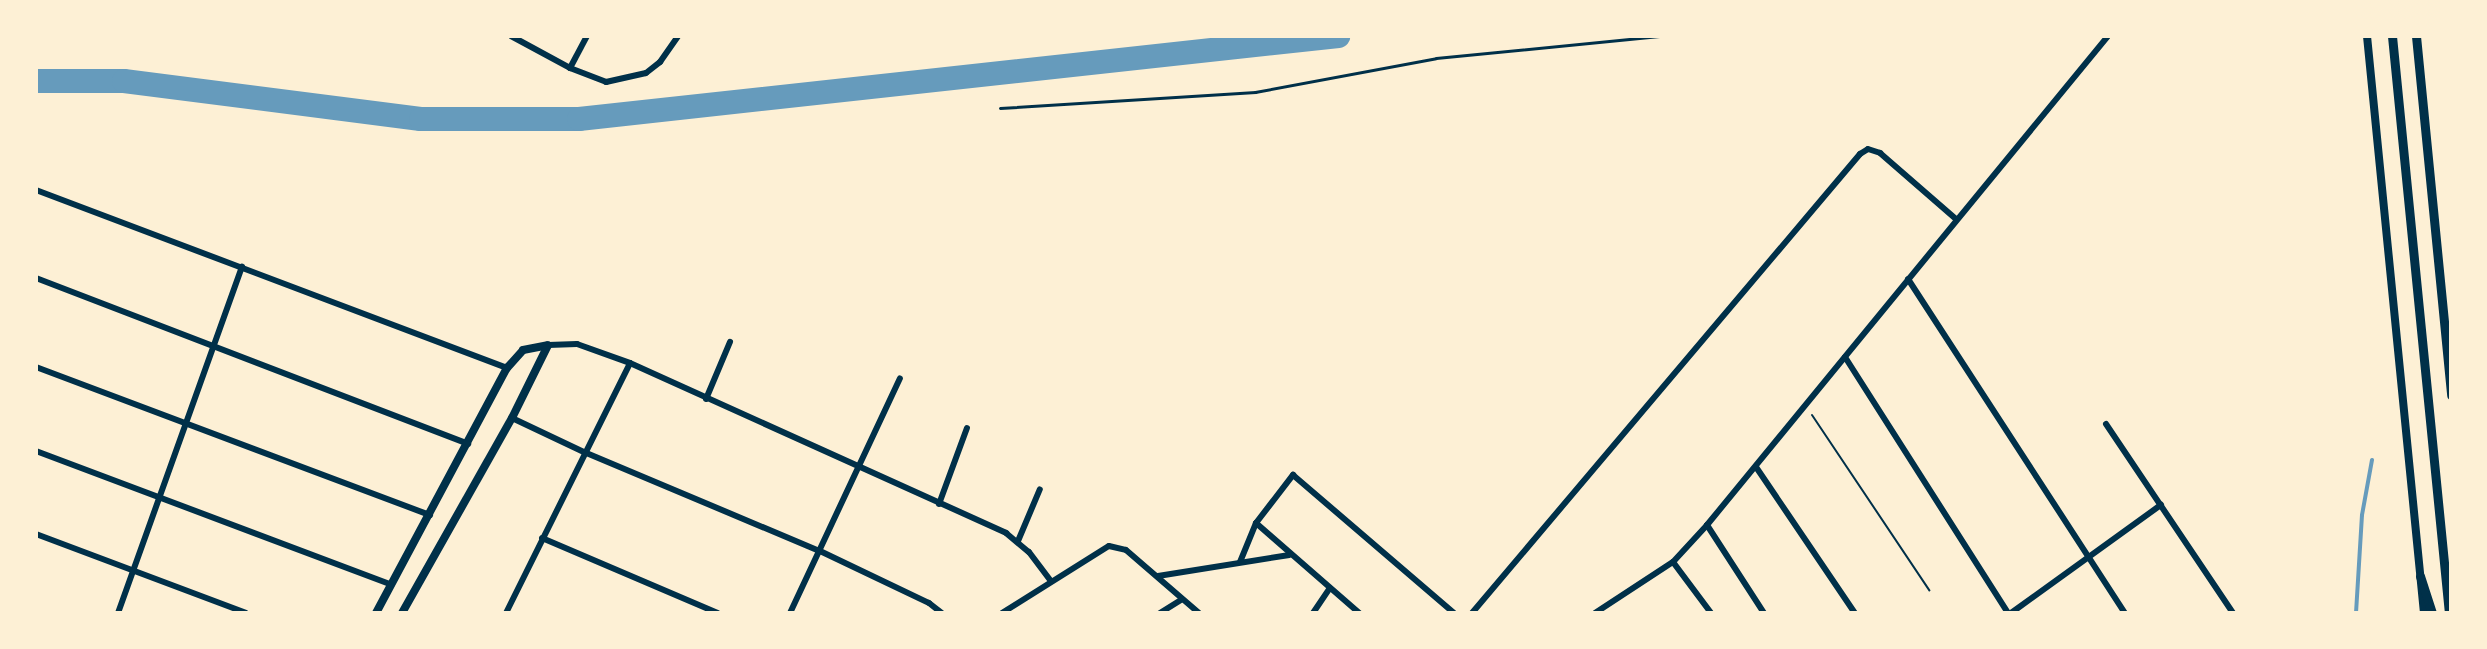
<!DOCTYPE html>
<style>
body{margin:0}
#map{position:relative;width:2487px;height:649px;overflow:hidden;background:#fdf0d5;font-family:Cabin,sans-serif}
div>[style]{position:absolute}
.stream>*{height:4px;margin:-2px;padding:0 2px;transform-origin:2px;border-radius:2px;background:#669bbc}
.river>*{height:24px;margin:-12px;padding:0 12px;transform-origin:12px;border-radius:12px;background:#669bbc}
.path>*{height:2px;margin:-1px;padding:0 1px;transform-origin:1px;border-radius:1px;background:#003049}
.service>*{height:3px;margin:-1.5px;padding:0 1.5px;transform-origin:1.5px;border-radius:1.5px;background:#003049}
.minor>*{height:6px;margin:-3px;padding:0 3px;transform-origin:3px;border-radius:3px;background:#003049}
.tertiary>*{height:8px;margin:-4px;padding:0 4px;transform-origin:4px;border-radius:4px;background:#003049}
.secondary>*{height:9px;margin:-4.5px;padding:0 4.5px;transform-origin:4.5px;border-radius:4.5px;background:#003049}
span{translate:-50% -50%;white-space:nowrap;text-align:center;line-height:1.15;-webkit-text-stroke:8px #fdf0d5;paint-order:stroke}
.frame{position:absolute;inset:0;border:38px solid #fdf0d5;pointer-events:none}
</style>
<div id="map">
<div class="stream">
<i style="left:2356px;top:613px;width:98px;rotate:-86.5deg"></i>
<i style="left:2362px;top:515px;width:56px;rotate:-79.7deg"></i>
</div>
<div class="river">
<i style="left:36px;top:81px;width:88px"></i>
<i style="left:124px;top:81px;width:299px;rotate:7.3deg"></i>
<i style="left:421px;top:119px;width:158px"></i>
<i style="left:579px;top:119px;width:764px;rotate:-6.24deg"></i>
</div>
<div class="path">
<i style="left:1812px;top:415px;width:211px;rotate:56.2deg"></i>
</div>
<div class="service">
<i style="left:1000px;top:108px;width:256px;rotate:-3.6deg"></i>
<i style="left:1255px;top:92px;width:184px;rotate:-10.6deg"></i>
<i style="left:1436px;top:58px;width:227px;rotate:-5.6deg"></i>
</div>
<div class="minor">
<i style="left:511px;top:36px;width:67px;rotate:28.5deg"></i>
<i style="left:570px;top:68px;width:39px;rotate:21deg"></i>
<i style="left:606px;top:82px;width:41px;rotate:-12.7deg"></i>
<i style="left:646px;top:73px;width:18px;rotate:-38deg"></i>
<i style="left:660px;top:62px;width:32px;rotate:-55deg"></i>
<i style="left:570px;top:68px;width:36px;rotate:-62deg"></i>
<i style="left:36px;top:190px;width:504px;rotate:20.7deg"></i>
<i style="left:36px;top:278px;width:463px;rotate:21deg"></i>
<i style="left:1908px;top:279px;width:398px;rotate:57deg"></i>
<i style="left:548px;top:345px;width:29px;rotate:-2deg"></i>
<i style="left:577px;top:344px;width:56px;rotate:19.7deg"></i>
<i style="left:630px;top:363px;width:413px;rotate:24.3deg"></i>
<i style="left:1006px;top:533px;width:30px;rotate:40deg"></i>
<i style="left:1029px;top:552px;width:36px;rotate:53deg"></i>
<i style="left:1845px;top:357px;width:303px;rotate:57.5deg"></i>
<i style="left:36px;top:367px;width:421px;rotate:20.6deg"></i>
<i style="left:706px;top:399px;width:62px;rotate:-67.2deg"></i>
<i style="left:512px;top:418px;width:80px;rotate:25.3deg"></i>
<i style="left:584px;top:452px;width:256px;rotate:22.8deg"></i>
<i style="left:820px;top:551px;width:121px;rotate:25.5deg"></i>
<i style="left:929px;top:603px;width:16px;rotate:38deg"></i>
<i style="left:2106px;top:424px;width:228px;rotate:56.1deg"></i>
<i style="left:36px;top:451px;width:380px;rotate:20.6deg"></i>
<i style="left:1756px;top:467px;width:176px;rotate:55.9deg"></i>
<i style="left:939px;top:504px;width:81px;rotate:-69.8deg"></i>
<i style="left:1256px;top:523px;width:137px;rotate:41.1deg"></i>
<i style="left:1707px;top:525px;width:105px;rotate:57.1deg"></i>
<i style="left:36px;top:534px;width:224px;rotate:20.6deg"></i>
<i style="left:542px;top:538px;width:191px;rotate:23.1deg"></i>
<i style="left:1018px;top:541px;width:56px;rotate:-67.1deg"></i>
<i style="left:1240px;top:562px;width:42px;rotate:-67.7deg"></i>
<i style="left:1256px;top:523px;width:61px;rotate:-52.4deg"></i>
<i style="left:1293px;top:475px;width:212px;rotate:40.6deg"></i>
<i style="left:1673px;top:562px;width:64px;rotate:53.3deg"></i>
<i style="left:1158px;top:576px;width:133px;rotate:-9.1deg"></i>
<i style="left:118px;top:613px;width:368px;rotate:-70.3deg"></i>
<i style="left:506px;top:613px;width:279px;rotate:-63.6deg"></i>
<i style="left:790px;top:613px;width:259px;rotate:-64.9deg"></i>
<i style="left:1002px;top:613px;width:126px;rotate:-32.1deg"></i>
<i style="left:1109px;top:546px;width:17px;rotate:13deg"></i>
<i style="left:1126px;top:550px;width:96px;rotate:40.8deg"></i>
<i style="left:1160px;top:613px;width:26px;rotate:-32deg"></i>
<i style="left:1313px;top:613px;width:30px;rotate:-56deg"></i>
<i style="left:1472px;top:613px;width:601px;rotate:-49.79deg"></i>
<i style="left:1860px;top:154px;width:9px;rotate:-32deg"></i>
<i style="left:1868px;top:149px;width:13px;rotate:18deg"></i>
<i style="left:1880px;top:153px;width:101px;rotate:41deg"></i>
<i style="left:1595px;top:613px;width:93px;rotate:-33.2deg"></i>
<i style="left:1673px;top:562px;width:50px;rotate:-47.4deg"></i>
<i style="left:1707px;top:525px;width:632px;rotate:-50.65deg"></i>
<i style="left:2011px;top:613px;width:185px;rotate:-35.8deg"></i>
</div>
<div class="tertiary">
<i style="left:2367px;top:36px;width:580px;rotate:84.36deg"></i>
<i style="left:376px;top:613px;width:278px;rotate:-61.9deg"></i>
<i style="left:507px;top:368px;width:24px;rotate:-48deg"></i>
<i style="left:523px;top:350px;width:25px;rotate:-11deg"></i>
<i style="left:402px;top:613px;width:224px;rotate:-60.6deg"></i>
<i style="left:512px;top:418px;width:81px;rotate:-63.7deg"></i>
</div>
<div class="secondary">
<i style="left:2392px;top:36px;width:580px;rotate:84.36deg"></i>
<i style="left:2416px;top:36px;width:361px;rotate:84.4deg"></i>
<i style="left:2420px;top:576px;width:39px;rotate:72deg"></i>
</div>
<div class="frame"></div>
</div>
